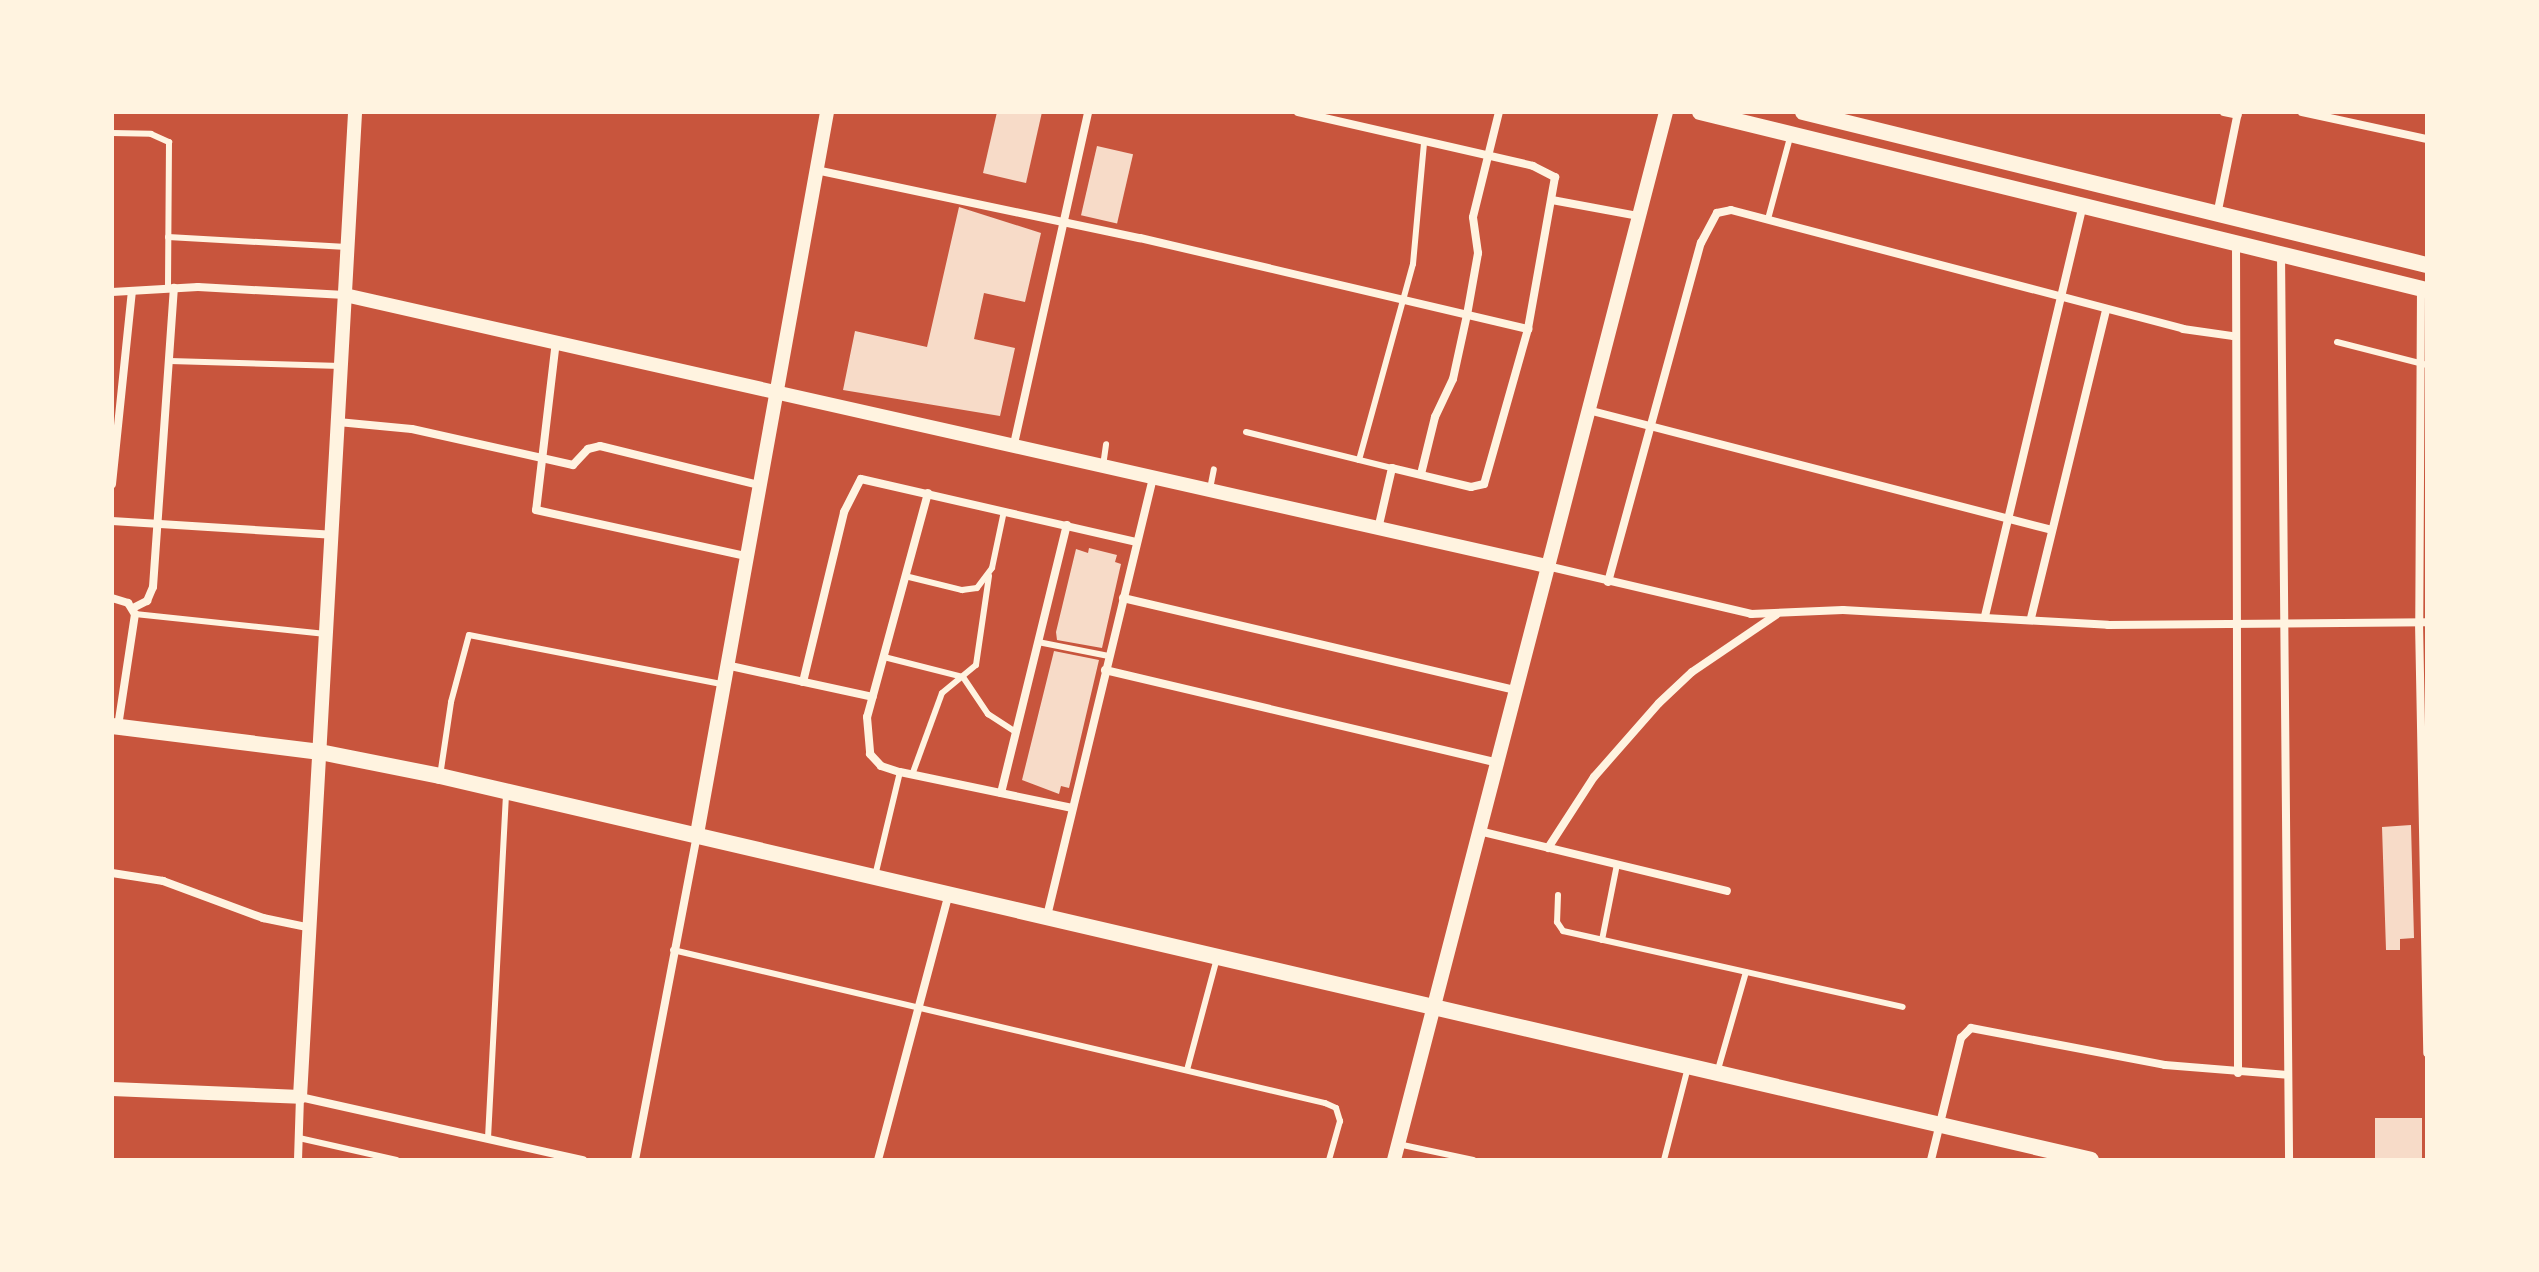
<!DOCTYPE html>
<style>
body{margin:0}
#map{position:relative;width:2539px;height:1272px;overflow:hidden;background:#c8553d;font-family:Lato,sans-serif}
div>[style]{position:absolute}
.building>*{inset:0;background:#f7dbc8;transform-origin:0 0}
.service>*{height:6px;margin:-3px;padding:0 3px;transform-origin:3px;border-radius:3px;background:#fff3e0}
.minor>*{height:8px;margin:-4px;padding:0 4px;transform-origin:4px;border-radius:4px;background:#fff3e0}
.tertiary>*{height:14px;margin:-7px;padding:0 7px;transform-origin:7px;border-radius:7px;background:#fff3e0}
.secondary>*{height:16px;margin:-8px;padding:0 8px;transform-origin:8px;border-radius:8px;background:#fff3e0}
span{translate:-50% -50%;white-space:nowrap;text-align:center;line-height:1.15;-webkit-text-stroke:8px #fff3e0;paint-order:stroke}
.frame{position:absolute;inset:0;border:114px solid #fff3e0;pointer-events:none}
</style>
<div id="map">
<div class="building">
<i style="clip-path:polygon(997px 112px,1042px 112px,1026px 183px,983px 173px)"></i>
<i style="left:1097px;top:146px;width:37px;height:71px;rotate:13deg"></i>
<i style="clip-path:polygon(959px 207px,1041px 233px,1025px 302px,984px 293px,974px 339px,1015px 348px,1000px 416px,843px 390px,855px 331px,927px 347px)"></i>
<i style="clip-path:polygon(1089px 548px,1117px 555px,1115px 562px,1121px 564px,1102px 648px,1057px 640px,1056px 632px,1076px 549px,1088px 553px)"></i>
<i style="clip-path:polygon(1054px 651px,1099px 660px,1069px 788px,1061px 786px,1059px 794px,1022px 780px)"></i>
<i style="clip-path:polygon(2411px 825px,2414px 938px,2400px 939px,2400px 950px,2386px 950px,2382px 827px)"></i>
<i style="left:2375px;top:1118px;width:47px;height:42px"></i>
</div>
<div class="service">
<i style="left:112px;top:133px;width:39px;rotate:1deg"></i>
<i style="left:151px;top:134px;width:20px;rotate:24deg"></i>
<i style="left:169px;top:142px;width:146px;rotate:90.4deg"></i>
<i style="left:1768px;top:219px;width:88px;rotate:-74.9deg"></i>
<i style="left:168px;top:237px;width:179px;rotate:3.2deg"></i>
<i style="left:2337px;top:342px;width:93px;rotate:14.3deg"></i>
<i style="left:170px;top:361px;width:171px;rotate:1.7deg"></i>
<i style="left:1246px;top:432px;width:150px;rotate:13.9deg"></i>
<i style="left:1359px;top:460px;width:203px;rotate:-74.6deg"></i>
<i style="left:1413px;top:264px;width:122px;rotate:-84.8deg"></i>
<i style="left:1103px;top:466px;width:22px;rotate:-82deg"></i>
<i style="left:1210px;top:489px;width:20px;rotate:-79deg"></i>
<i style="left:905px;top:576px;width:59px;rotate:13.8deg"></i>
<i style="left:962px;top:590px;width:15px;rotate:-8deg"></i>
<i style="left:977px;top:588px;width:25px;rotate:-53deg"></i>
<i style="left:992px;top:568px;width:58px;rotate:-78.1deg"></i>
<i style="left:135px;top:614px;width:192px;rotate:6deg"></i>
<i style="left:1038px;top:642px;width:72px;rotate:11.2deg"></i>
<i style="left:884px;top:657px;width:81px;rotate:14.2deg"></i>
<i style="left:963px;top:677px;width:45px;rotate:56deg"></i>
<i style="left:988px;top:714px;width:33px;rotate:33deg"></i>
<i style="left:912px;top:775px;width:87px;rotate:-69.9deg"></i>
<i style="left:942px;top:693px;width:44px;rotate:-39.5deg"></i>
<i style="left:976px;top:665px;width:90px;rotate:-81.7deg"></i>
<i style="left:440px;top:776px;width:75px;rotate:-81.5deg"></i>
<i style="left:451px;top:702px;width:69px;rotate:-75deg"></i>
<i style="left:469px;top:635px;width:257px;rotate:11deg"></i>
<i style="left:875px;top:876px;width:107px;rotate:-76.5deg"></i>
<i style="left:1558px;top:895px;width:27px;rotate:92deg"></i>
<i style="left:1557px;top:922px;width:11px;rotate:56deg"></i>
<i style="left:1563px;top:931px;width:348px;rotate:12.6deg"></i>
<i style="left:1602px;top:940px;width:77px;rotate:-78.8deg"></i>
<i style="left:673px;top:950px;width:670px;rotate:13.21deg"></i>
<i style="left:1325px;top:1103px;width:12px;rotate:24deg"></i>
<i style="left:1336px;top:1108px;width:14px;rotate:73deg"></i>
<i style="left:1340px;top:1121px;width:41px;rotate:105.8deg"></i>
<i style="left:1187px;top:1070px;width:116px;rotate:-75deg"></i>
<i style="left:1717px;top:1073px;width:105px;rotate:-74deg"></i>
<i style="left:299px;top:1138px;width:100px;rotate:12.7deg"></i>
<i style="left:488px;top:1138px;width:344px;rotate:-87deg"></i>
<i style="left:1398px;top:1144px;width:77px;rotate:12deg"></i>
<i style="left:1664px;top:1160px;width:96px;rotate:-75.5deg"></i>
</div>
<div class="minor">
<i style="left:1298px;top:112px;width:241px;rotate:12.9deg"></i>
<i style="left:1533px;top:166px;width:25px;rotate:27deg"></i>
<i style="left:1555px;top:177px;width:154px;rotate:100.1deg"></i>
<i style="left:1528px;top:329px;width:161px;rotate:105.8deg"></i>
<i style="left:1484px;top:484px;width:13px;rotate:167deg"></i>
<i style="left:1471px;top:487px;width:81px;rotate:-166.5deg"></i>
<i style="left:1392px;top:468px;width:63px;rotate:102.9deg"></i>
<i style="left:2224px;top:112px;width:14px;rotate:12deg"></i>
<i style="left:2302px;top:112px;width:128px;rotate:12.2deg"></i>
<i style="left:816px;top:170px;width:331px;rotate:11.9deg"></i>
<i style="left:1140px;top:238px;width:399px;rotate:13.2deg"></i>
<i style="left:1552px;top:200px;width:87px;rotate:10.5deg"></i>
<i style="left:2217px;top:215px;width:105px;rotate:-78.5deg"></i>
<i style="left:2236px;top:242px;width:831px;rotate:89.86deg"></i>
<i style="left:2281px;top:254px;width:906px;rotate:89.49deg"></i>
<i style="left:2421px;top:289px;width:333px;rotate:90.3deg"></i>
<i style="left:2419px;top:622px;width:431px;rotate:88.9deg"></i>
<i style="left:112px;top:292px;width:86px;rotate:-3.3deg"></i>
<i style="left:198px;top:287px;width:147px;rotate:3.1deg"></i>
<i style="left:556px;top:341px;width:170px;rotate:96.7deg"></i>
<i style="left:536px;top:510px;width:214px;rotate:12.4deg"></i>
<i style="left:1588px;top:410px;width:479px;rotate:14.5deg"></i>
<i style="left:338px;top:422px;width:74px;rotate:5.4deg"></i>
<i style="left:412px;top:429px;width:165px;rotate:12.6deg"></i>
<i style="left:573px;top:465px;width:22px;rotate:-47deg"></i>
<i style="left:588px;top:449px;width:12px;rotate:-14deg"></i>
<i style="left:600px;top:446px;width:164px;rotate:13.8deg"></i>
<i style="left:1014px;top:444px;width:340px;rotate:-77.4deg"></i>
<i style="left:1421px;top:474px;width:59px;rotate:-76.2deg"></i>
<i style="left:1435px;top:417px;width:42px;rotate:-64.7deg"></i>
<i style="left:1453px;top:379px;width:66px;rotate:-77.7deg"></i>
<i style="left:1467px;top:315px;width:63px;rotate:-79.9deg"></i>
<i style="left:1478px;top:253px;width:36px;rotate:-98deg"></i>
<i style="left:1473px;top:217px;width:108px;rotate:-76.1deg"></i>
<i style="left:112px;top:484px;width:194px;rotate:-84.1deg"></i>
<i style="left:928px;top:493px;width:232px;rotate:105.2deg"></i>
<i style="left:867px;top:717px;width:37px;rotate:85deg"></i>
<i style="left:870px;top:754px;width:16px;rotate:47deg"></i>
<i style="left:881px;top:766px;width:20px;rotate:18deg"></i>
<i style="left:900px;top:772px;width:176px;rotate:11.8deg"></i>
<i style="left:112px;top:521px;width:220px;rotate:3.6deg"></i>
<i style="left:1547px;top:566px;width:210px;rotate:13.2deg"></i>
<i style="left:1751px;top:614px;width:92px;rotate:-2.5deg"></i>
<i style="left:1843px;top:610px;width:265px;rotate:3.2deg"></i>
<i style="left:2108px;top:625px;width:319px;rotate:-0.5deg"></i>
<i style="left:1608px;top:582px;width:352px;rotate:-74.7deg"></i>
<i style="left:1701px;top:243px;width:34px;rotate:-62deg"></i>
<i style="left:1717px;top:213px;width:14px;rotate:-12deg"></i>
<i style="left:1731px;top:210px;width:467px;rotate:14.7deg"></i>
<i style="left:2183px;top:329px;width:49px;rotate:8.1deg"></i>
<i style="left:112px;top:598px;width:17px;rotate:17deg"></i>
<i style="left:128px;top:603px;width:13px;rotate:58deg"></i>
<i style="left:135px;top:614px;width:113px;rotate:98.6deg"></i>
<i style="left:1123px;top:598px;width:402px;rotate:13.2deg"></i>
<i style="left:133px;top:608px;width:16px;rotate:-27deg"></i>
<i style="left:147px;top:601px;width:15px;rotate:-67deg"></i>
<i style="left:153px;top:587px;width:300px;rotate:-86deg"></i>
<i style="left:1985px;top:616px;width:423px;rotate:-76.6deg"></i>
<i style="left:2031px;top:618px;width:317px;rotate:-76.3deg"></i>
<i style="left:726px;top:665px;width:150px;rotate:12.3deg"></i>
<i style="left:1105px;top:670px;width:401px;rotate:13.3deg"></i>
<i style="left:803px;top:682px;width:175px;rotate:-76.4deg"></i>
<i style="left:844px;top:512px;width:37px;rotate:-63deg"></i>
<i style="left:861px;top:479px;width:283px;rotate:12.9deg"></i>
<i style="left:1001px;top:793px;width:276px;rotate:-76.2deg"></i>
<i style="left:1479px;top:831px;width:255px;rotate:13.6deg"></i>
<i style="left:1548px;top:848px;width:85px;rotate:-57.1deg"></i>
<i style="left:1594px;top:777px;width:98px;rotate:-48.7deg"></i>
<i style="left:1659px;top:703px;width:45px;rotate:-43.2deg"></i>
<i style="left:1692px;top:672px;width:102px;rotate:-34.2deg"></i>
<i style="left:112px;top:873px;width:52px;rotate:8.9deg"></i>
<i style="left:163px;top:881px;width:107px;rotate:20.3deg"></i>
<i style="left:263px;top:918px;width:45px;rotate:11.6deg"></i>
<i style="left:1047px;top:916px;width:451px;rotate:-76.4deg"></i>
<i style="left:298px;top:1160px;width:63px;rotate:-88.2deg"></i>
<i style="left:300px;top:1097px;width:290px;rotate:12.6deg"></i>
<i style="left:635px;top:1160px;width:331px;rotate:-79.2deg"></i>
<i style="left:878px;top:1160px;width:275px;rotate:-75.1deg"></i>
<i style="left:1931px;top:1160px;width:126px;rotate:-76.2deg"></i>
<i style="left:1961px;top:1038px;width:14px;rotate:-45deg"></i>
<i style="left:1971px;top:1028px;width:197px;rotate:10.8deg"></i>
<i style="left:2165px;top:1065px;width:123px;rotate:4.6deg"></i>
</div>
<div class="tertiary">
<i style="left:345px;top:295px;width:1232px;rotate:12.71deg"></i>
<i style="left:697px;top:834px;width:734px;rotate:-79.79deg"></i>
<i style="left:112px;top:1089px;width:188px;rotate:2.4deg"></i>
<i style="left:300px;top:1097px;width:987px;rotate:-86.8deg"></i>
<i style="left:1394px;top:1160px;width:1083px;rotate:-75.45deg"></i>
</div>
<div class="secondary">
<i style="left:1700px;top:112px;width:748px;rotate:13.76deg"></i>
<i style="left:1803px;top:112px;width:642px;rotate:13.78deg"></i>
<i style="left:112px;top:726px;width:210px;rotate:7.1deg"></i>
<i style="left:320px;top:752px;width:122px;rotate:11.3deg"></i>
<i style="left:440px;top:776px;width:1695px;rotate:13.09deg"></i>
</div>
<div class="frame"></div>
</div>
